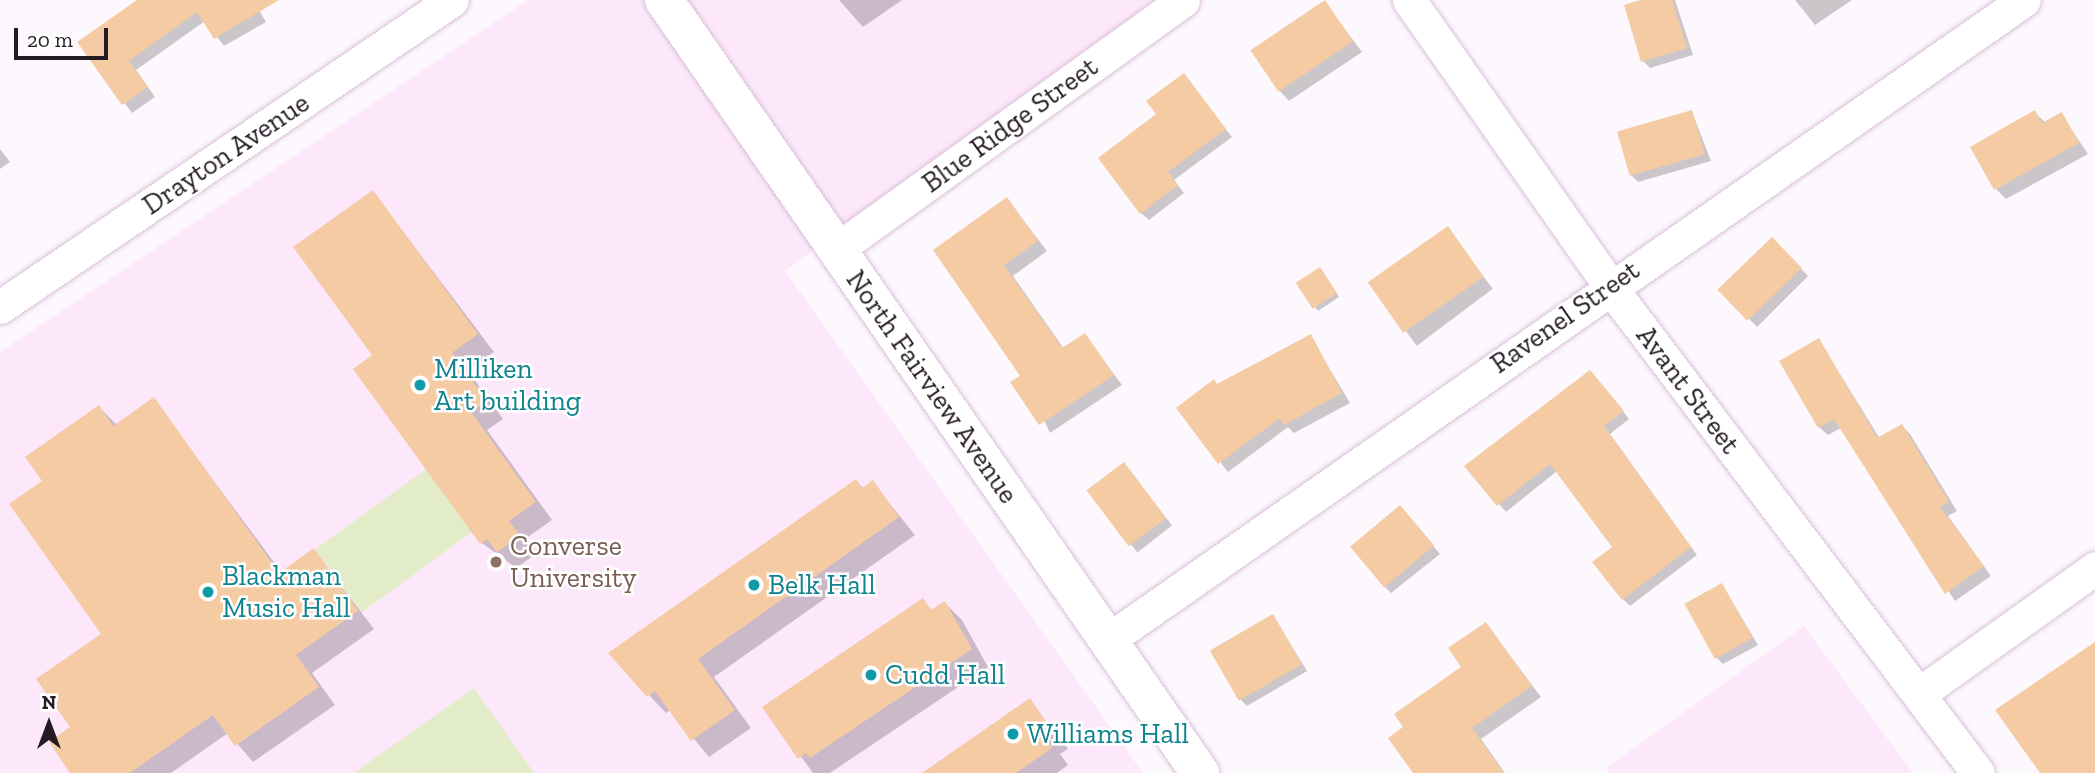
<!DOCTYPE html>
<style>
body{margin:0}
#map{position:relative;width:2095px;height:773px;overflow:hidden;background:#fdf8fd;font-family:"Zilla Slab",serif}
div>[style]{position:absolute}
.built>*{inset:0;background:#fde8fb}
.green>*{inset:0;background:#e3ecc8;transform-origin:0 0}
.shadow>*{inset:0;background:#0003;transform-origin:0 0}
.building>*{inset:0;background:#f5cba3;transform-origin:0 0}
.roads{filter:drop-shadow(0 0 2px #dabfd9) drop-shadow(0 0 2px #dabfd9)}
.street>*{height:33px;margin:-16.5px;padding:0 16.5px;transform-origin:16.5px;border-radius:16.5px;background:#fff}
.secondary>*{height:38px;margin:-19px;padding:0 19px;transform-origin:19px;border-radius:19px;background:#fff}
.dots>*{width:19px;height:19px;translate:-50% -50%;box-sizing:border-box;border:4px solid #fff;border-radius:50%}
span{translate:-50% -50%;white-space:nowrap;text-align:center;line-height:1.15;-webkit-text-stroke:5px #fff;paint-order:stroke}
.street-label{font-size:28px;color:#241a24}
.culture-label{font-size:28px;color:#0d838f}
.left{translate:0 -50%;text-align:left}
.education-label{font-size:28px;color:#785e54}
.north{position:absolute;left:14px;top:689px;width:70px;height:70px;-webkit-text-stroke:5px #fff;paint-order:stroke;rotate:0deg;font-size:19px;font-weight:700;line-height:28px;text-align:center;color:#241a24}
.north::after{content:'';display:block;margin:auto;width:24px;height:32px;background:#241a24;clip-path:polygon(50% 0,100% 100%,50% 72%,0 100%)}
.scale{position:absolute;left:14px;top:28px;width:94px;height:32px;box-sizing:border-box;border:4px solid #241a24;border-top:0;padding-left:9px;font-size:21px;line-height:24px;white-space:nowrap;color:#241a24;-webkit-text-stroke:5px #fff;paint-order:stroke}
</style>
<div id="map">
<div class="built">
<i style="clip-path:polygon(528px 0,1155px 0,785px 271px,1143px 773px,0 773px,0 352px)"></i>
<i style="clip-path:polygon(1804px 626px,1913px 773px,1610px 773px,1606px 768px)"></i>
</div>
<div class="green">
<i style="left:426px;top:469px;width:78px;height:137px;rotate:54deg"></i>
<i style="clip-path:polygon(474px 688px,534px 773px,354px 773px)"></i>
</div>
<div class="shadow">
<i style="clip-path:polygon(140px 0,253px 0,266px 22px,224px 46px,205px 21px,136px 70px,155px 97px,132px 113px,79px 42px)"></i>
<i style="clip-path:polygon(839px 0,902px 0,863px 27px)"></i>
<i style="clip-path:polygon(1646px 0,1675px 0,1693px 55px,1650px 68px,1643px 61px)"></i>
<i style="clip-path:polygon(1795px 0,1852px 0,1815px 25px)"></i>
<i style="clip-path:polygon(1324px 1px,1362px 52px,1289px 101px,1279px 90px)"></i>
<i style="clip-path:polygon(1184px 75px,1232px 137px,1174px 180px,1184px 193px,1149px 220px,1141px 213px)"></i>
<i style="clip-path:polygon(1692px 112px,1711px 161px,1638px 182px,1631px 175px)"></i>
<i style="clip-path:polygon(2035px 113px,2046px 123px,2061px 114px,2088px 154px,2006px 199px,1996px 189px)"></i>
<i style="clip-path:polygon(0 149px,10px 162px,0 169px)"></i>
<i style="clip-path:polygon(373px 192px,494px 352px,468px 371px,503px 419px,487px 430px,552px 520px,525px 539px,536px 554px,516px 568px,482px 543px,374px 356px)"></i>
<i style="clip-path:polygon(1007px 199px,1047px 251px,1013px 276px,1064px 349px,1085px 335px,1122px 385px,1050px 433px,1023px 376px,935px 251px)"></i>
<i style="left:1447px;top:228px;width:76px;height:95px;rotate:53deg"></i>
<i style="left:1772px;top:240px;width:51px;height:72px;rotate:45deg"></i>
<i style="clip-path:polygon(1323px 272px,1339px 297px,1318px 311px,1298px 284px)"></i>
<i style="clip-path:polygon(1310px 336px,1350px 403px,1294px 433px,1288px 427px,1228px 472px,1178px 408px)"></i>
<i style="clip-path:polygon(1819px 340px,1880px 439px,1902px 426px,1910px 434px,1957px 511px,1948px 516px,1991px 576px,1955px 601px,1841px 428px,1828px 435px,1819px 427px)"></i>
<i style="clip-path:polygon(1597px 379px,1629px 419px,1610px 434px,1697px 555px,1630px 606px,1623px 599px,1614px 548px,1557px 471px,1506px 512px,1467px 466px)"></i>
<i style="clip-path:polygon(153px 399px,282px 573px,314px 551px,374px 629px,312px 673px,335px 705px,253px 762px,228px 733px,171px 773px,72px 773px,73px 728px,103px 634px,44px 481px,99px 407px,117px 425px)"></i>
<i style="left:1124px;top:464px;width:78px;height:44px;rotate:52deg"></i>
<i style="clip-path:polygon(856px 481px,864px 489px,873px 483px,915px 535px,714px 677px,751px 728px,709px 757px,670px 710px,666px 713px,649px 695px)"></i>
<i style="clip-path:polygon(1407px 515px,1440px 554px,1391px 593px,1384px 586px)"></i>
<i style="clip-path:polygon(1722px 585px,1758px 645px,1723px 664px,1716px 657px)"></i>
<i style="clip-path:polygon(923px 601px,933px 611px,945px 603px,962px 620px,988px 667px,830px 773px,813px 773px,765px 707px)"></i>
<i style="clip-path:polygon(1273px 616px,1307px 671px,1247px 706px,1240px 699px)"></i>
<i style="clip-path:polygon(1486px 624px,1541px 697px,1481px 739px,1505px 773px,1415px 773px,1405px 728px,1464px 668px)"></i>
<i style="clip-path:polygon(1029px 700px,1068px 749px,1060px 754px,1068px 765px,1057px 773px,925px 773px)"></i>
</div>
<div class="building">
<i style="clip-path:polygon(137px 0,279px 0,214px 39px,197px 12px,129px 61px,148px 87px,122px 105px,77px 42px)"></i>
<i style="left:1325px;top:0;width:50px;height:90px;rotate:56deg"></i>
<i style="clip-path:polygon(1640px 0,1672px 0,1687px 48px,1641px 62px,1624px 5px)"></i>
<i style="clip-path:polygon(1184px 73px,1226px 129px,1168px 172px,1178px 185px,1140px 214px,1098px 158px,1156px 114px,1146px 101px)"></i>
<i style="left:1692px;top:110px;width:46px;height:78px;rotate:74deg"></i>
<i style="clip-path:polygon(2035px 110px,2042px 123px,2062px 112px,2079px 143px,1994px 190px,1970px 147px)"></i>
<i style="clip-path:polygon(373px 190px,478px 334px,452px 353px,487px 401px,471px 412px,536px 502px,509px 521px,520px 536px,497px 552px,487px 539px,480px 544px,353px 369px,372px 355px,293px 247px)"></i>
<i style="clip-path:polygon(1007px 197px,1038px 241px,1004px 265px,1062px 348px,1085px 333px,1114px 375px,1039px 425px,1010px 382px,1020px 376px,933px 250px)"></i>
<i style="left:1448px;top:226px;width:62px;height:98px;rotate:55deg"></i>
<i style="left:1772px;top:237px;width:43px;height:76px;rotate:46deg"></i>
<i style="left:1320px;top:267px;width:31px;height:29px;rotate:57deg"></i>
<i style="clip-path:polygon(1311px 334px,1342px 393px,1284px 425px,1280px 418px,1218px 464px,1176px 408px,1214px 379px,1217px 384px)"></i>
<i style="clip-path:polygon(1819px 338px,1877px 438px,1902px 424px,1949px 502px,1940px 507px,1984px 566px,1945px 594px,1834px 419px,1818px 428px,1779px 361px)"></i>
<i style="clip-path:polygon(1590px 370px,1624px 411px,1604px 426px,1691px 547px,1622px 600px,1592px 562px,1612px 547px,1550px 464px,1497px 506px,1464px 466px)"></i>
<i style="clip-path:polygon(154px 397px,279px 573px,314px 548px,358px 611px,296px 655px,319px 687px,235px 746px,213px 715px,130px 773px,70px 773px,49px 742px,70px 727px,36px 679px,101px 634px,9px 504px,42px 481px,25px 457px,99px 405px,113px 426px)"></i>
<i style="left:1124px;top:462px;width:70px;height:47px;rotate:53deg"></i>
<i style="clip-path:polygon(856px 479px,862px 488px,873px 480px,899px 517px,698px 659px,735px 710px,691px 741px,655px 691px,647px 697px,608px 653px)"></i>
<i style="left:1400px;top:505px;width:53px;height:65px;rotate:50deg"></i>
<i style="left:1722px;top:583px;width:63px;height:43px;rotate:61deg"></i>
<i style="clip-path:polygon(923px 598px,931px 610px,945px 601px,972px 649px,810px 758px,806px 753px,798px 759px,762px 707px)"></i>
<i style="left:1273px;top:614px;width:58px;height:73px;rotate:60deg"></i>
<i style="clip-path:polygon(1486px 622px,1532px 686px,1472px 728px,1504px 773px,1413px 773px,1388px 738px,1403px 727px,1394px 714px,1461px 667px,1448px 648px)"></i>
<i style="clip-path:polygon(2095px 642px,2095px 773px,2040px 773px,1995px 710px)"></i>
<i style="clip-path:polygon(1030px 698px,1052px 731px,1044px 736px,1052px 748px,1016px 773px,922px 773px)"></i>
</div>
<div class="roads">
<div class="street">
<i style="left:1409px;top:0;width:372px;rotate:54.9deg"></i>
<i style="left:1623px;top:304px;width:588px;rotate:52.88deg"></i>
<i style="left:837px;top:249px;width:426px;rotate:-35.7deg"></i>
<i style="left:0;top:307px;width:546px;rotate:-34.18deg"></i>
<i style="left:1108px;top:640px;width:1117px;rotate:-34.94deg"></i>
<i style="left:1920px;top:693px;width:215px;rotate:-35.5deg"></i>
</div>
<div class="secondary">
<i style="left:664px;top:0;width:941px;rotate:55.26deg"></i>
</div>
</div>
<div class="dots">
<i style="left:420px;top:385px;background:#0f9aa8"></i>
<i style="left:496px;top:562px;background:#8d6e63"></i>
<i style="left:754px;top:585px;background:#0f9aa8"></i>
<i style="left:208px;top:592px;background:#0f9aa8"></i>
<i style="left:871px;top:675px;background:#0f9aa8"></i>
<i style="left:1013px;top:734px;background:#0f9aa8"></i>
</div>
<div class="street-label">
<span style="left:1010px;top:125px;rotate:-36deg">Blue Ridge Street</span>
<span style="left:226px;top:154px;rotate:-34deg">Drayton Avenue</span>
<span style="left:1565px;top:317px;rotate:-35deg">Ravenel Street</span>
<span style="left:932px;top:387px;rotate:55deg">North Fairview Avenue</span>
<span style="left:1688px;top:390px;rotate:53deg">Avant Street</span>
</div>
<div class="culture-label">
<span class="left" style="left:434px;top:385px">Milliken<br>Art building</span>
<span class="left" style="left:222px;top:592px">Blackman<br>Music Hall</span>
<span class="left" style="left:768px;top:585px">Belk Hall</span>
<span class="left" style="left:885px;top:675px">Cudd Hall</span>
<span class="left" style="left:1027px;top:734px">Williams Hall</span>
</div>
<div class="education-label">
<span class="left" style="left:510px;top:562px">Converse<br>University</span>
</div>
<div class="north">N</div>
<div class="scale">20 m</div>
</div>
